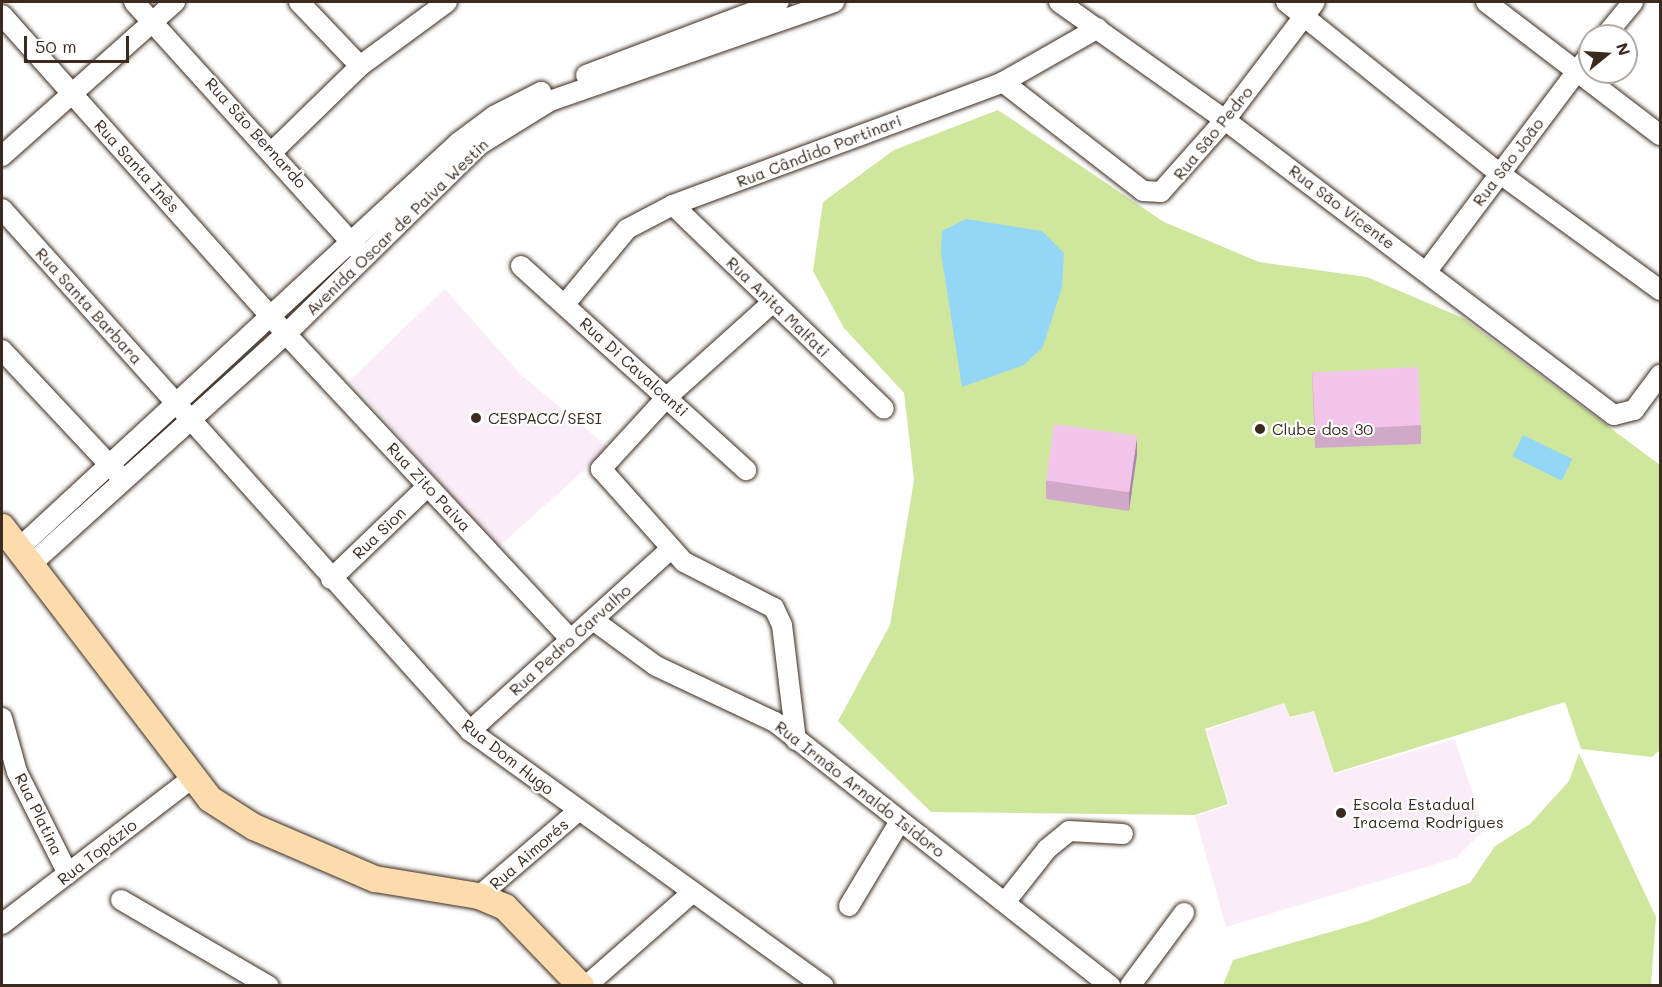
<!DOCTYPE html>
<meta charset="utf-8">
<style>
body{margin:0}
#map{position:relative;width:1662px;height:987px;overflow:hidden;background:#fff;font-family:Mali,sans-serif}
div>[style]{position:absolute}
.built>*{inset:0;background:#fbedf8}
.green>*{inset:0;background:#cfe79c}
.water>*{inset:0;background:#94d6f6;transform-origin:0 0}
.roads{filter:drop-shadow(0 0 2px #3b2a1e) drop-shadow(0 0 2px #3b2a1e)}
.minor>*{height:20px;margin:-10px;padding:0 10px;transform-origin:10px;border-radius:10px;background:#fff}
.major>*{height:26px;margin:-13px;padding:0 13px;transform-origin:13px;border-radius:13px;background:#fcdcac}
.wall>*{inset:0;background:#d0a9c8}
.shaded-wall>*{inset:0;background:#a989a3}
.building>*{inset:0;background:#f2c4e9;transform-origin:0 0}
.dots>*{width:16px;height:16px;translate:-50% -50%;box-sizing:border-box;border:3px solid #fff;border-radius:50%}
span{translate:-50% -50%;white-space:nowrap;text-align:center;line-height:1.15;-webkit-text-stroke:4.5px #fff;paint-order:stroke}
.street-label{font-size:16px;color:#3b2a1e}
.poi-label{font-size:16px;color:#3b2a1e}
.left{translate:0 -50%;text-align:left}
.frame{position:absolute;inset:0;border:3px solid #3b2a1e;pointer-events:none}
.north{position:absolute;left:1578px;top:24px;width:60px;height:60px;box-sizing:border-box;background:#fff;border:2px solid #b1aaa5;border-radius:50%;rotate:72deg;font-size:16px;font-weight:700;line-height:24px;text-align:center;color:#3b2a1e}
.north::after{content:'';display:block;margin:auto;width:21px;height:27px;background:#3b2a1e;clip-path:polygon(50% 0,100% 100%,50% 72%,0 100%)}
.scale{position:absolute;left:24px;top:36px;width:105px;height:27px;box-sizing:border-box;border:3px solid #3b2a1e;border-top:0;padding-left:8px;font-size:18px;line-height:21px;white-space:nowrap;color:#3b2a1e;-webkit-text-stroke:4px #fff;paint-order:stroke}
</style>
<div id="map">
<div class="built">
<i style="clip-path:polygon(445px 289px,520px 374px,609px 448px,497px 548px,350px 380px)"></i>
<i style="clip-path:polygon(1284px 703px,1290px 718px,1314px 711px,1334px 774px,1455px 739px,1484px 830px,1456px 858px,1226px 927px,1195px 816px,1229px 805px,1206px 730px)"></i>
</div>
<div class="green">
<i style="clip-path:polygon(998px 110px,1164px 222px,1259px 262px,1367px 277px,1463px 318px,1660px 465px,1660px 750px,1652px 757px,1581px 749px,1565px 702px,1334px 773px,1314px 711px,1290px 717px,1284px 703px,1205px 729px,1228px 804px,1195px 815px,931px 812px,838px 721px,890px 625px,914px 480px,904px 393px,844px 328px,813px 271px,823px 202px,894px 150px)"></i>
<i style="clip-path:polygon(1579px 753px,1656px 917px,1651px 985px,1223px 985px,1233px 960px,1365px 922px,1470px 883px,1495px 846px,1530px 824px,1569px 781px)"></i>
</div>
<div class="water">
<i style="clip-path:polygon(966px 219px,1042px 231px,1064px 253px,1062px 287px,1043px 347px,1024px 365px,962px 387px,941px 253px,942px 231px)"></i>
<i style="left:1523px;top:435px;width:55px;height:24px;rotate:26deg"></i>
</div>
<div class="roads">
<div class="minor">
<i style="left:134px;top:2px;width:333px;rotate:47.9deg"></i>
<i style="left:299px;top:2px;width:88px;rotate:46.4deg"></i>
<i style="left:1059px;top:2px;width:204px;rotate:35.4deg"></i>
<i style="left:1225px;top:120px;width:488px;rotate:37.2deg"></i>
<i style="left:1614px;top:415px;width:21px;rotate:-14deg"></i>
<i style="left:1634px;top:410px;width:44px;rotate:-53.4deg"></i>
<i style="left:1286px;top:2px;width:273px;rotate:38.8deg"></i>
<i style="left:1499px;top:173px;width:199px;rotate:36deg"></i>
<i style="left:1486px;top:2px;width:219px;rotate:37.4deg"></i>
<i style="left:2px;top:15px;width:427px;rotate:48.3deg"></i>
<i style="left:286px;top:334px;width:418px;rotate:47deg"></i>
<i style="left:1605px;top:36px;width:44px;rotate:-50.5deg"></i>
<i style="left:586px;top:75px;width:206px;rotate:-20.7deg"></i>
<i style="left:1003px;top:82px;width:177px;rotate:37.9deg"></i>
<i style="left:1143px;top:191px;width:18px;rotate:3deg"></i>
<i style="left:1161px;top:192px;width:96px;rotate:-48.4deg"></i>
<i style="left:1225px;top:120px;width:148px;rotate:-52.7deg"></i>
<i style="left:273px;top:151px;width:122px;rotate:-44.3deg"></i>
<i style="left:360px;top:66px;width:108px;rotate:-36.3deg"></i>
<i style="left:2px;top:156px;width:232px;rotate:-41.7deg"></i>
<i style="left:673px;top:205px;width:293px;rotate:44deg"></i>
<i style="left:2px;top:209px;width:701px;rotate:48.12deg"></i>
<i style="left:470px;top:731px;width:436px;rotate:35.8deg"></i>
<i style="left:521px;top:266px;width:304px;rotate:42.2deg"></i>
<i style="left:1427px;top:271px;width:271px;rotate:-53.1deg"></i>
<i style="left:773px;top:302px;width:142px;rotate:138.1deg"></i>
<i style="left:667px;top:397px;width:98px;rotate:132.5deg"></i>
<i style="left:601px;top:469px;width:125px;rotate:48.3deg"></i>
<i style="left:684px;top:562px;width:101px;rotate:27.1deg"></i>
<i style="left:774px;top:608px;width:19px;rotate:65deg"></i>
<i style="left:782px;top:625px;width:116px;rotate:83.1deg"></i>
<i style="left:565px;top:304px;width:97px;rotate:-50.4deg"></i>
<i style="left:627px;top:229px;width:52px;rotate:-27.6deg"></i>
<i style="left:673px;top:205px;width:352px;rotate:-20.4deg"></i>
<i style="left:1003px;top:82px;width:109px;rotate:-29.6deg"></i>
<i style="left:2px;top:350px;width:168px;rotate:46.9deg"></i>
<i style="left:18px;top:549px;width:600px;rotate:-42.7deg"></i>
<i style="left:459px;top:142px;width:44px;rotate:-36.6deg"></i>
<i style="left:494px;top:116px;width:53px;rotate:-27.1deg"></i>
<i style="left:29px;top:566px;width:346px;rotate:-42.1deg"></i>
<i style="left:286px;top:334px;width:270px;rotate:-44.4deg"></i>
<i style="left:479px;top:145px;width:84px;rotate:-31.8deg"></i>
<i style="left:550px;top:101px;width:301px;rotate:-19.2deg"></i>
<i style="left:331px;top:579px;width:134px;rotate:-43.8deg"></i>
<i style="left:593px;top:620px;width:78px;rotate:36.1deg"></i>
<i style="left:656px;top:666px;width:132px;rotate:25.2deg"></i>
<i style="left:775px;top:722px;width:427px;rotate:38.2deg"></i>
<i style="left:2px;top:718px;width:56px;rotate:74.5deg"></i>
<i style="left:17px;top:772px;width:114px;rotate:63.4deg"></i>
<i style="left:470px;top:731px;width:271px;rotate:-42.2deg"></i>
<i style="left:479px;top:896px;width:130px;rotate:-40.6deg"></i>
<i style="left:121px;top:900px;width:171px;rotate:30.2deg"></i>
<i style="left:1006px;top:901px;width:66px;rotate:-51.7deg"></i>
<i style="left:1047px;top:849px;width:28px;rotate:-39deg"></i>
<i style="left:1069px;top:831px;width:54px;rotate:3.2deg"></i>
<i style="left:849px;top:906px;width:99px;rotate:-59deg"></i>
<i style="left:2px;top:924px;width:240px;rotate:-37.5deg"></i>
<i style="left:586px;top:986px;width:142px;rotate:-41.3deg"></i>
<i style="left:1130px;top:986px;width:91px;rotate:-53.5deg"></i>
</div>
<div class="major">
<i style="left:2px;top:527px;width:342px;rotate:52.6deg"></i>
<i style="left:210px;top:799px;width:52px;rotate:32.5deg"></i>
<i style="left:254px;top:827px;width:132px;rotate:23.3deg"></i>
<i style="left:375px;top:879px;width:105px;rotate:9.3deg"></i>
<i style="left:479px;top:896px;width:28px;rotate:23deg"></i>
<i style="left:505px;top:907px;width:110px;rotate:46.1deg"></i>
</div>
</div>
<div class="wall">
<i style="clip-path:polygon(1312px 372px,1421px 425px,1421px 444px,1315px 448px)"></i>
<i style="clip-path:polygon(1137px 454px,1129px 511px,1046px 499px,1046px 480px)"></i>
</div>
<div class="shaded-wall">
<i style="clip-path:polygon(1137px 436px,1137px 454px,1129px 511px,1129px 492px)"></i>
</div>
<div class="building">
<i style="left:1418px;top:367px;width:58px;height:106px;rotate:87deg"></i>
<i style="left:1054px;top:424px;width:84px;height:57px;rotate:8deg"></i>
</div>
<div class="dots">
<i style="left:476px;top:418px;background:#3b2a1e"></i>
<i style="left:1260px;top:429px;background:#3b2a1e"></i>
<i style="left:1341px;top:813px;background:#3b2a1e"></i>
</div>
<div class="street-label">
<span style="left:256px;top:133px;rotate:48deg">Rua São Bernardo</span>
<span style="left:1213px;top:133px;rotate:-51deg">Rua São Pedro</span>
<span style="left:819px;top:151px;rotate:-21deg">Rua Cândido Portinari</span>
<span style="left:1508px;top:162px;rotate:-53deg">Rua São João</span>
<span style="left:137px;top:166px;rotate:48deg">Rua Santa Inês</span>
<span style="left:1342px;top:207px;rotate:37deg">Rua São Vicente</span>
<span style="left:397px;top:227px;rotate:-44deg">Avenida Oscar de Paiva Westin</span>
<span style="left:89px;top:306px;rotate:48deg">Rua Santa Barbara</span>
<span style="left:778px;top:307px;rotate:44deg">Rua Anita Malfati</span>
<span style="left:634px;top:367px;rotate:42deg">Rua Di Cavalcanti</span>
<span style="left:429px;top:487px;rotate:47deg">Rua Zito Paiva</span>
<span style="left:379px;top:533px;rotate:-44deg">Rua Sion</span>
<span style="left:570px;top:640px;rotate:-42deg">Rua Pedro Carvalho</span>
<span style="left:508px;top:757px;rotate:38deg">Rua Dom Hugo</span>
<span style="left:860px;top:789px;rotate:38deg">Rua Irmão Arnaldo Isidoro</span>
<span style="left:39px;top:814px;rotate:64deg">Rua Platina</span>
<span style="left:97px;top:852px;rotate:-38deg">Rua Topázio</span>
<span style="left:529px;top:854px;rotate:-41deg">Rua Aimorés</span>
</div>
<div class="poi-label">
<span class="left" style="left:488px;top:418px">CESPACC/SESI</span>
<span class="left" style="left:1272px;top:429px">Clube dos 30</span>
<span class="left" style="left:1353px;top:813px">Escola Estadual<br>Iracema Rodrigues</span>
</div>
<div class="frame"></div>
<div class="north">N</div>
<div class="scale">50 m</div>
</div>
